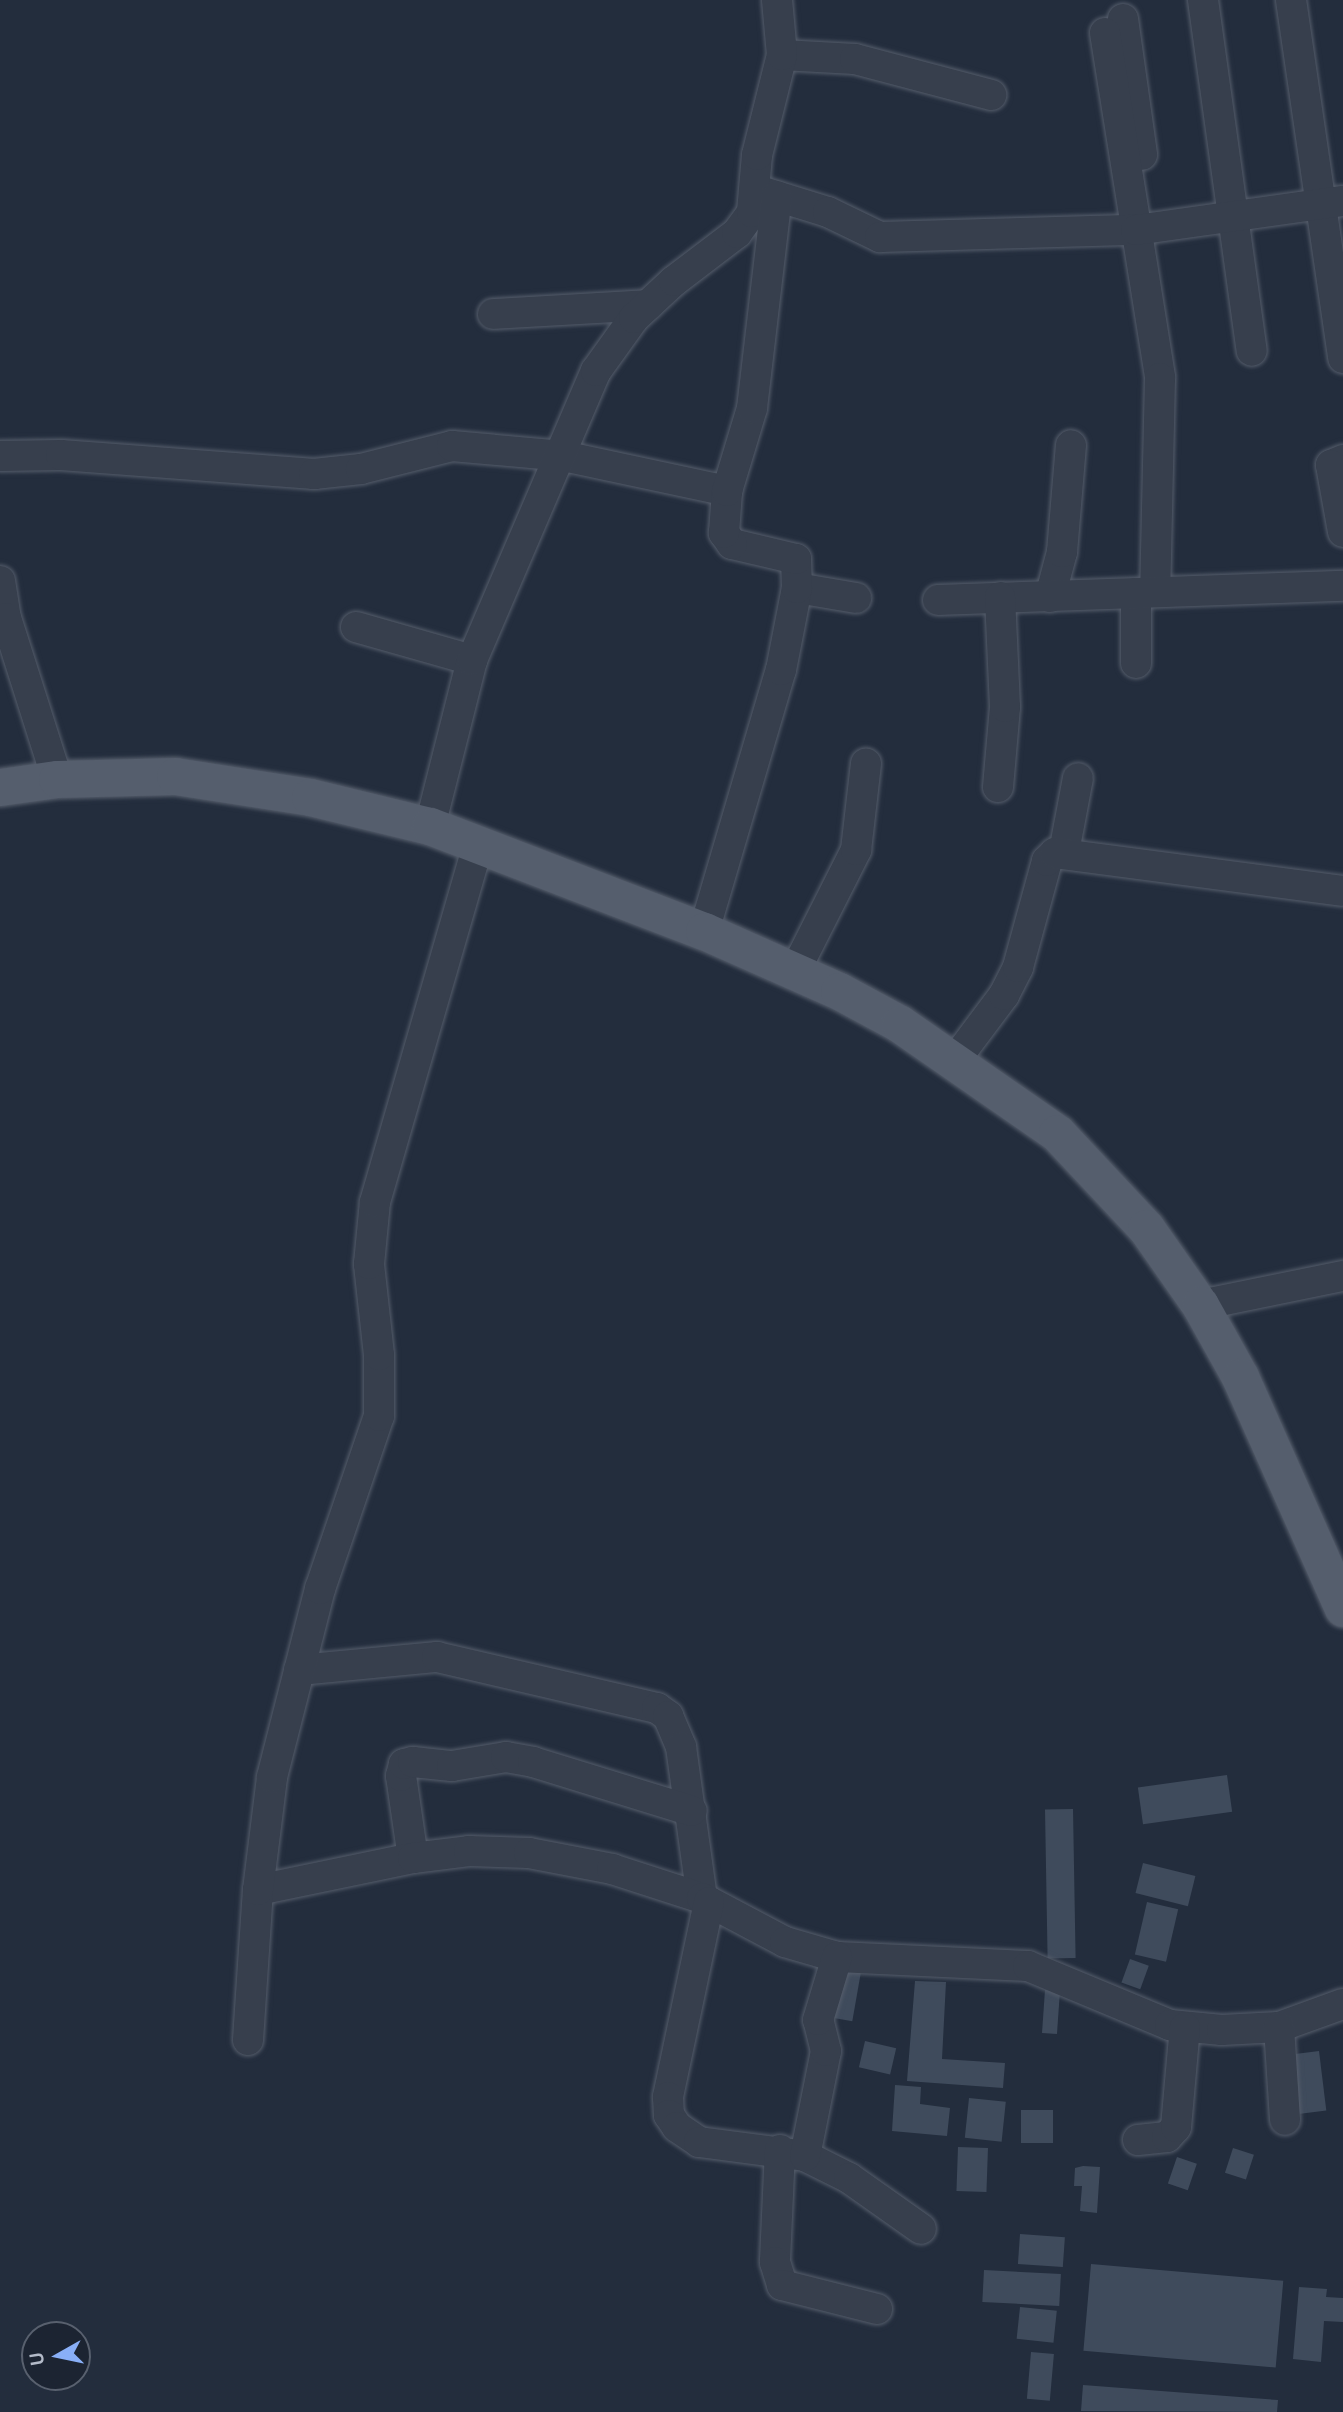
<!DOCTYPE html>
<style>
body{margin:0}
#map{position:relative;width:1343px;height:2412px;overflow:hidden;background:#232d3d;font-family:"Space Grotesk",sans-serif}
div>[style]{position:absolute}
.building>*{inset:0;background:#3f4b5c;transform-origin:0 0}
.roads{filter:drop-shadow(0 0 2px #555d6b) drop-shadow(0 0 2px #555d6b)}
.minor>*{height:30px;margin:-15px;padding:0 15px;transform-origin:15px;border-radius:15px;background:#373f4d}
.major>*{height:37px;margin:-18.5px;padding:0 18.5px;transform-origin:18.5px;border-radius:18.5px;background:#555e6d}
span{translate:-50% -50%;white-space:nowrap;text-align:center;line-height:1.15;-webkit-text-stroke:5px #1c2432;paint-order:stroke}
.north{position:absolute;left:21px;top:2321px;width:70px;height:70px;box-sizing:border-box;background:#1c2432;border:2px solid #58606e;border-radius:50%;rotate:261deg;font-size:19px;font-weight:700;line-height:28px;text-align:center;color:#b3bac8}
.north::after{content:'';display:block;margin:auto;width:24px;height:32px;background:#89aff7;clip-path:polygon(50% 0,100% 100%,50% 72%,0 100%)}
</style>
<div id="map">
<div class="building">
<i style="left:1227px;top:1775px;width:37px;height:90px;rotate:82deg"></i>
<i style="left:1073px;top:1809px;width:149px;height:28px;rotate:89deg"></i>
<i style="left:1143px;top:1863px;width:54px;height:31px;rotate:14deg"></i>
<i style="left:1147px;top:1902px;width:32px;height:54px;rotate:13deg"></i>
<i style="left:1130px;top:1959px;width:20px;height:25px;rotate:20deg"></i>
<i style="left:839px;top:1964px;width:23px;height:54px;rotate:10deg"></i>
<i style="clip-path:polygon(915px 1981px,946px 1982px,942px 2059px,1005px 2063px,1003px 2088px,907px 2081px)"></i>
<i style="left:1045px;top:1990px;width:15px;height:43px;rotate:4deg"></i>
<i style="left:865px;top:2041px;width:32px;height:27px;rotate:13deg"></i>
<i style="left:1319px;top:2051px;width:60px;height:30px;rotate:83deg"></i>
<i style="clip-path:polygon(895px 2085px,921px 2087px,920px 2104px,950px 2108px,947px 2136px,892px 2131px)"></i>
<i style="left:969px;top:2098px;width:37px;height:40px;rotate:6deg"></i>
<i style="left:1053px;top:2110px;width:33px;height:32px;rotate:90deg"></i>
<i style="left:958px;top:2147px;width:30px;height:44px;rotate:2deg"></i>
<i style="left:1233px;top:2148px;width:22px;height:26px;rotate:18deg"></i>
<i style="left:1177px;top:2157px;width:21px;height:28px;rotate:19deg"></i>
<i style="clip-path:polygon(1083px 2166px,1100px 2167px,1097px 2213px,1080px 2211px,1082px 2186px,1074px 2186px,1075px 2168px)"></i>
<i style="left:1020px;top:2234px;width:45px;height:30px;rotate:4deg"></i>
<i style="left:1091px;top:2264px;width:193px;height:87px;rotate:5deg"></i>
<i style="left:984px;top:2270px;width:77px;height:32px;rotate:3deg"></i>
<i style="clip-path:polygon(1299px 2287px,1327px 2289px,1326px 2297px,1343px 2298px,1343px 2322px,1324px 2321px,1321px 2362px,1293px 2359px)"></i>
<i style="left:1020px;top:2307px;width:37px;height:32px;rotate:6deg"></i>
<i style="left:1031px;top:2352px;width:23px;height:47px;rotate:5deg"></i>
<i style="clip-path:polygon(1083px 2385px,1278px 2400px,1277px 2412px,1081px 2411px)"></i>
</div>
<div class="roads">
<div class="minor">
<i style="left:1203px;top:0;width:354px;rotate:82.1deg"></i>
<i style="left:1291px;top:0;width:362px;rotate:81.7deg"></i>
<i style="left:1123px;top:19px;width:137px;rotate:82deg"></i>
<i style="left:1105px;top:33px;width:349px;rotate:80.9deg"></i>
<i style="left:1160px;top:378px;width:214px;rotate:91.3deg"></i>
<i style="left:782px;top:55px;width:73px;rotate:3.1deg"></i>
<i style="left:855px;top:59px;width:141px;rotate:14.8deg"></i>
<i style="left:760px;top:191px;width:71px;rotate:17.2deg"></i>
<i style="left:828px;top:212px;width:58px;rotate:25.7deg"></i>
<i style="left:880px;top:237px;width:256px;rotate:-1.6deg"></i>
<i style="left:1136px;top:230px;width:209px;rotate:-8deg"></i>
<i style="left:493px;top:314px;width:155px;rotate:-3.3deg"></i>
<i style="left:0;top:456px;width:61px;rotate:-0.9deg"></i>
<i style="left:61px;top:455px;width:254px;rotate:4.3deg"></i>
<i style="left:314px;top:474px;width:47px;rotate:-6.1deg"></i>
<i style="left:361px;top:469px;width:94px;rotate:-14.2deg"></i>
<i style="left:452px;top:446px;width:111px;rotate:5.1deg"></i>
<i style="left:563px;top:456px;width:168px;rotate:12deg"></i>
<i style="left:1343px;top:460px;width:13px;rotate:157deg"></i>
<i style="left:1331px;top:465px;width:68px;rotate:79.8deg"></i>
<i style="left:0;top:581px;width:37px;rotate:81deg"></i>
<i style="left:6px;top:618px;width:169px;rotate:72.4deg"></i>
<i style="left:797px;top:588px;width:60px;rotate:9.6deg"></i>
<i style="left:1136px;top:593px;width:70px;rotate:90deg"></i>
<i style="left:1050px;top:597px;width:47px;rotate:-75.1deg"></i>
<i style="left:1062px;top:552px;width:107px;rotate:-85.2deg"></i>
<i style="left:938px;top:600px;width:405px;rotate:-2deg"></i>
<i style="left:356px;top:627px;width:121px;rotate:15.9deg"></i>
<i style="left:998px;top:787px;width:80px;rotate:-85deg"></i>
<i style="left:1005px;top:707px;width:110px;rotate:-92.6deg"></i>
<i style="left:430px;top:826px;width:171px;rotate:-75.8deg"></i>
<i style="left:472px;top:660px;width:314px;rotate:-66.8deg"></i>
<i style="left:596px;top:371px;width:65px;rotate:-54.4deg"></i>
<i style="left:634px;top:318px;width:54px;rotate:-42.8deg"></i>
<i style="left:674px;top:281px;width:79px;rotate:-37.3deg"></i>
<i style="left:737px;top:233px;width:26px;rotate:-54deg"></i>
<i style="left:752px;top:212px;width:57px;rotate:-85deg"></i>
<i style="left:757px;top:155px;width:103px;rotate:-76deg"></i>
<i style="left:782px;top:55px;width:55px;rotate:-95.2deg"></i>
<i style="left:1064px;top:852px;width:75px;rotate:-79.3deg"></i>
<i style="left:704px;top:931px;width:272px;rotate:-73.6deg"></i>
<i style="left:781px;top:670px;width:84px;rotate:-79deg"></i>
<i style="left:797px;top:588px;width:29px;rotate:-92deg"></i>
<i style="left:796px;top:559px;width:66px;rotate:-166.8deg"></i>
<i style="left:732px;top:544px;width:14px;rotate:-126deg"></i>
<i style="left:724px;top:533px;width:42px;rotate:-85.9deg"></i>
<i style="left:727px;top:491px;width:87px;rotate:-73.2deg"></i>
<i style="left:752px;top:408px;width:213px;rotate:-83.3deg"></i>
<i style="left:795px;top:971px;width:136px;rotate:-63.2deg"></i>
<i style="left:856px;top:850px;width:87px;rotate:-83.4deg"></i>
<i style="left:956px;top:1059px;width:80px;rotate:-53.1deg"></i>
<i style="left:1004px;top:995px;width:31px;rotate:-63deg"></i>
<i style="left:1018px;top:967px;width:110px;rotate:-74.7deg"></i>
<i style="left:1047px;top:861px;width:11px;rotate:-45deg"></i>
<i style="left:1055px;top:853px;width:290px;rotate:7.5deg"></i>
<i style="left:1200px;top:1305px;width:146px;rotate:-11.5deg"></i>
<i style="left:299px;top:1670px;width:139px;rotate:-5.4deg"></i>
<i style="left:437px;top:1657px;width:226px;rotate:13.1deg"></i>
<i style="left:657px;top:1708px;width:14px;rotate:36deg"></i>
<i style="left:668px;top:1716px;width:34px;rotate:67deg"></i>
<i style="left:681px;top:1747px;width:152px;rotate:82.1deg"></i>
<i style="left:413px;top:1858px;width:83px;rotate:-98.3deg"></i>
<i style="left:401px;top:1776px;width:12px;rotate:-76deg"></i>
<i style="left:404px;top:1764px;width:9px;rotate:-13deg"></i>
<i style="left:413px;top:1762px;width:39px;rotate:6deg"></i>
<i style="left:452px;top:1766px;width:55px;rotate:-9.5deg"></i>
<i style="left:506px;top:1757px;width:27px;rotate:10deg"></i>
<i style="left:533px;top:1762px;width:166px;rotate:17.1deg"></i>
<i style="left:258px;top:1890px;width:158px;rotate:-11.7deg"></i>
<i style="left:413px;top:1858px;width:56px;rotate:-7.1deg"></i>
<i style="left:469px;top:1851px;width:60px;rotate:1.9deg"></i>
<i style="left:529px;top:1853px;width:85px;rotate:10.9deg"></i>
<i style="left:612px;top:1869px;width:95px;rotate:17.9deg"></i>
<i style="left:702px;top:1898px;width:94px;rotate:27.9deg"></i>
<i style="left:785px;top:1942px;width:54px;rotate:16.1deg"></i>
<i style="left:837px;top:1957px;width:191px;rotate:2.7deg"></i>
<i style="left:1028px;top:1966px;width:154px;rotate:22.6deg"></i>
<i style="left:1170px;top:2025px;width:52px;rotate:5.5deg"></i>
<i style="left:1222px;top:2030px;width:57px;rotate:-3deg"></i>
<i style="left:1279px;top:2027px;width:68px;rotate:-19.8deg"></i>
<i style="left:709px;top:1902px;width:199px;rotate:101.9deg"></i>
<i style="left:668px;top:2097px;width:18px;rotate:87deg"></i>
<i style="left:669px;top:2115px;width:14px;rotate:56deg"></i>
<i style="left:677px;top:2127px;width:27px;rotate:34deg"></i>
<i style="left:699px;top:2142px;width:107px;rotate:7.5deg"></i>
<i style="left:805px;top:2156px;width:49px;rotate:26.6deg"></i>
<i style="left:849px;top:2178px;width:88px;rotate:35.3deg"></i>
<i style="left:1279px;top:2027px;width:93px;rotate:86.3deg"></i>
<i style="left:248px;top:2040px;width:150px;rotate:-86.2deg"></i>
<i style="left:258px;top:1890px;width:114px;rotate:-82.9deg"></i>
<i style="left:272px;top:1777px;width:194px;rotate:-75.7deg"></i>
<i style="left:320px;top:1589px;width:183px;rotate:-71.2deg"></i>
<i style="left:379px;top:1416px;width:61px;rotate:-90deg"></i>
<i style="left:379px;top:1355px;width:92px;rotate:-96.3deg"></i>
<i style="left:369px;top:1264px;width:62px;rotate:-84.5deg"></i>
<i style="left:375px;top:1202px;width:373px;rotate:-73.9deg"></i>
<i style="left:1138px;top:2140px;width:29px;rotate:-6deg"></i>
<i style="left:1167px;top:2137px;width:13px;rotate:-48deg"></i>
<i style="left:1176px;top:2127px;width:100px;rotate:-84.9deg"></i>
<i style="left:780px;top:2150px;width:112px;rotate:92.6deg"></i>
<i style="left:775px;top:2262px;width:24px;rotate:73deg"></i>
<i style="left:782px;top:2285px;width:98px;rotate:14.2deg"></i>
<i style="left:805px;top:2156px;width:107px;rotate:-78.7deg"></i>
<i style="left:826px;top:2051px;width:32px;rotate:-104deg"></i>
<i style="left:818px;top:2020px;width:66px;rotate:-73.2deg"></i>
</div>
<div class="major">
<i style="left:0;top:787px;width:58px;rotate:-8deg"></i>
<i style="left:57px;top:779px;width:118px;rotate:-1.5deg"></i>
<i style="left:175px;top:776px;width:137px;rotate:8.8deg"></i>
<i style="left:310px;top:797px;width:123px;rotate:13.6deg"></i>
<i style="left:430px;top:826px;width:293px;rotate:21deg"></i>
<i style="left:704px;top:931px;width:148px;rotate:24deg"></i>
<i style="left:839px;top:991px;width:69px;rotate:28.4deg"></i>
<i style="left:900px;top:1024px;width:191px;rotate:34.8deg"></i>
<i style="left:1057px;top:1133px;width:130px;rotate:46.9deg"></i>
<i style="left:1146px;top:1228px;width:94px;rotate:55deg"></i>
<i style="left:1200px;top:1305px;width:82px;rotate:60.9deg"></i>
<i style="left:1240px;top:1377px;width:253px;rotate:66deg"></i>
</div>
</div>
<div class="north">U</div>
</div>
